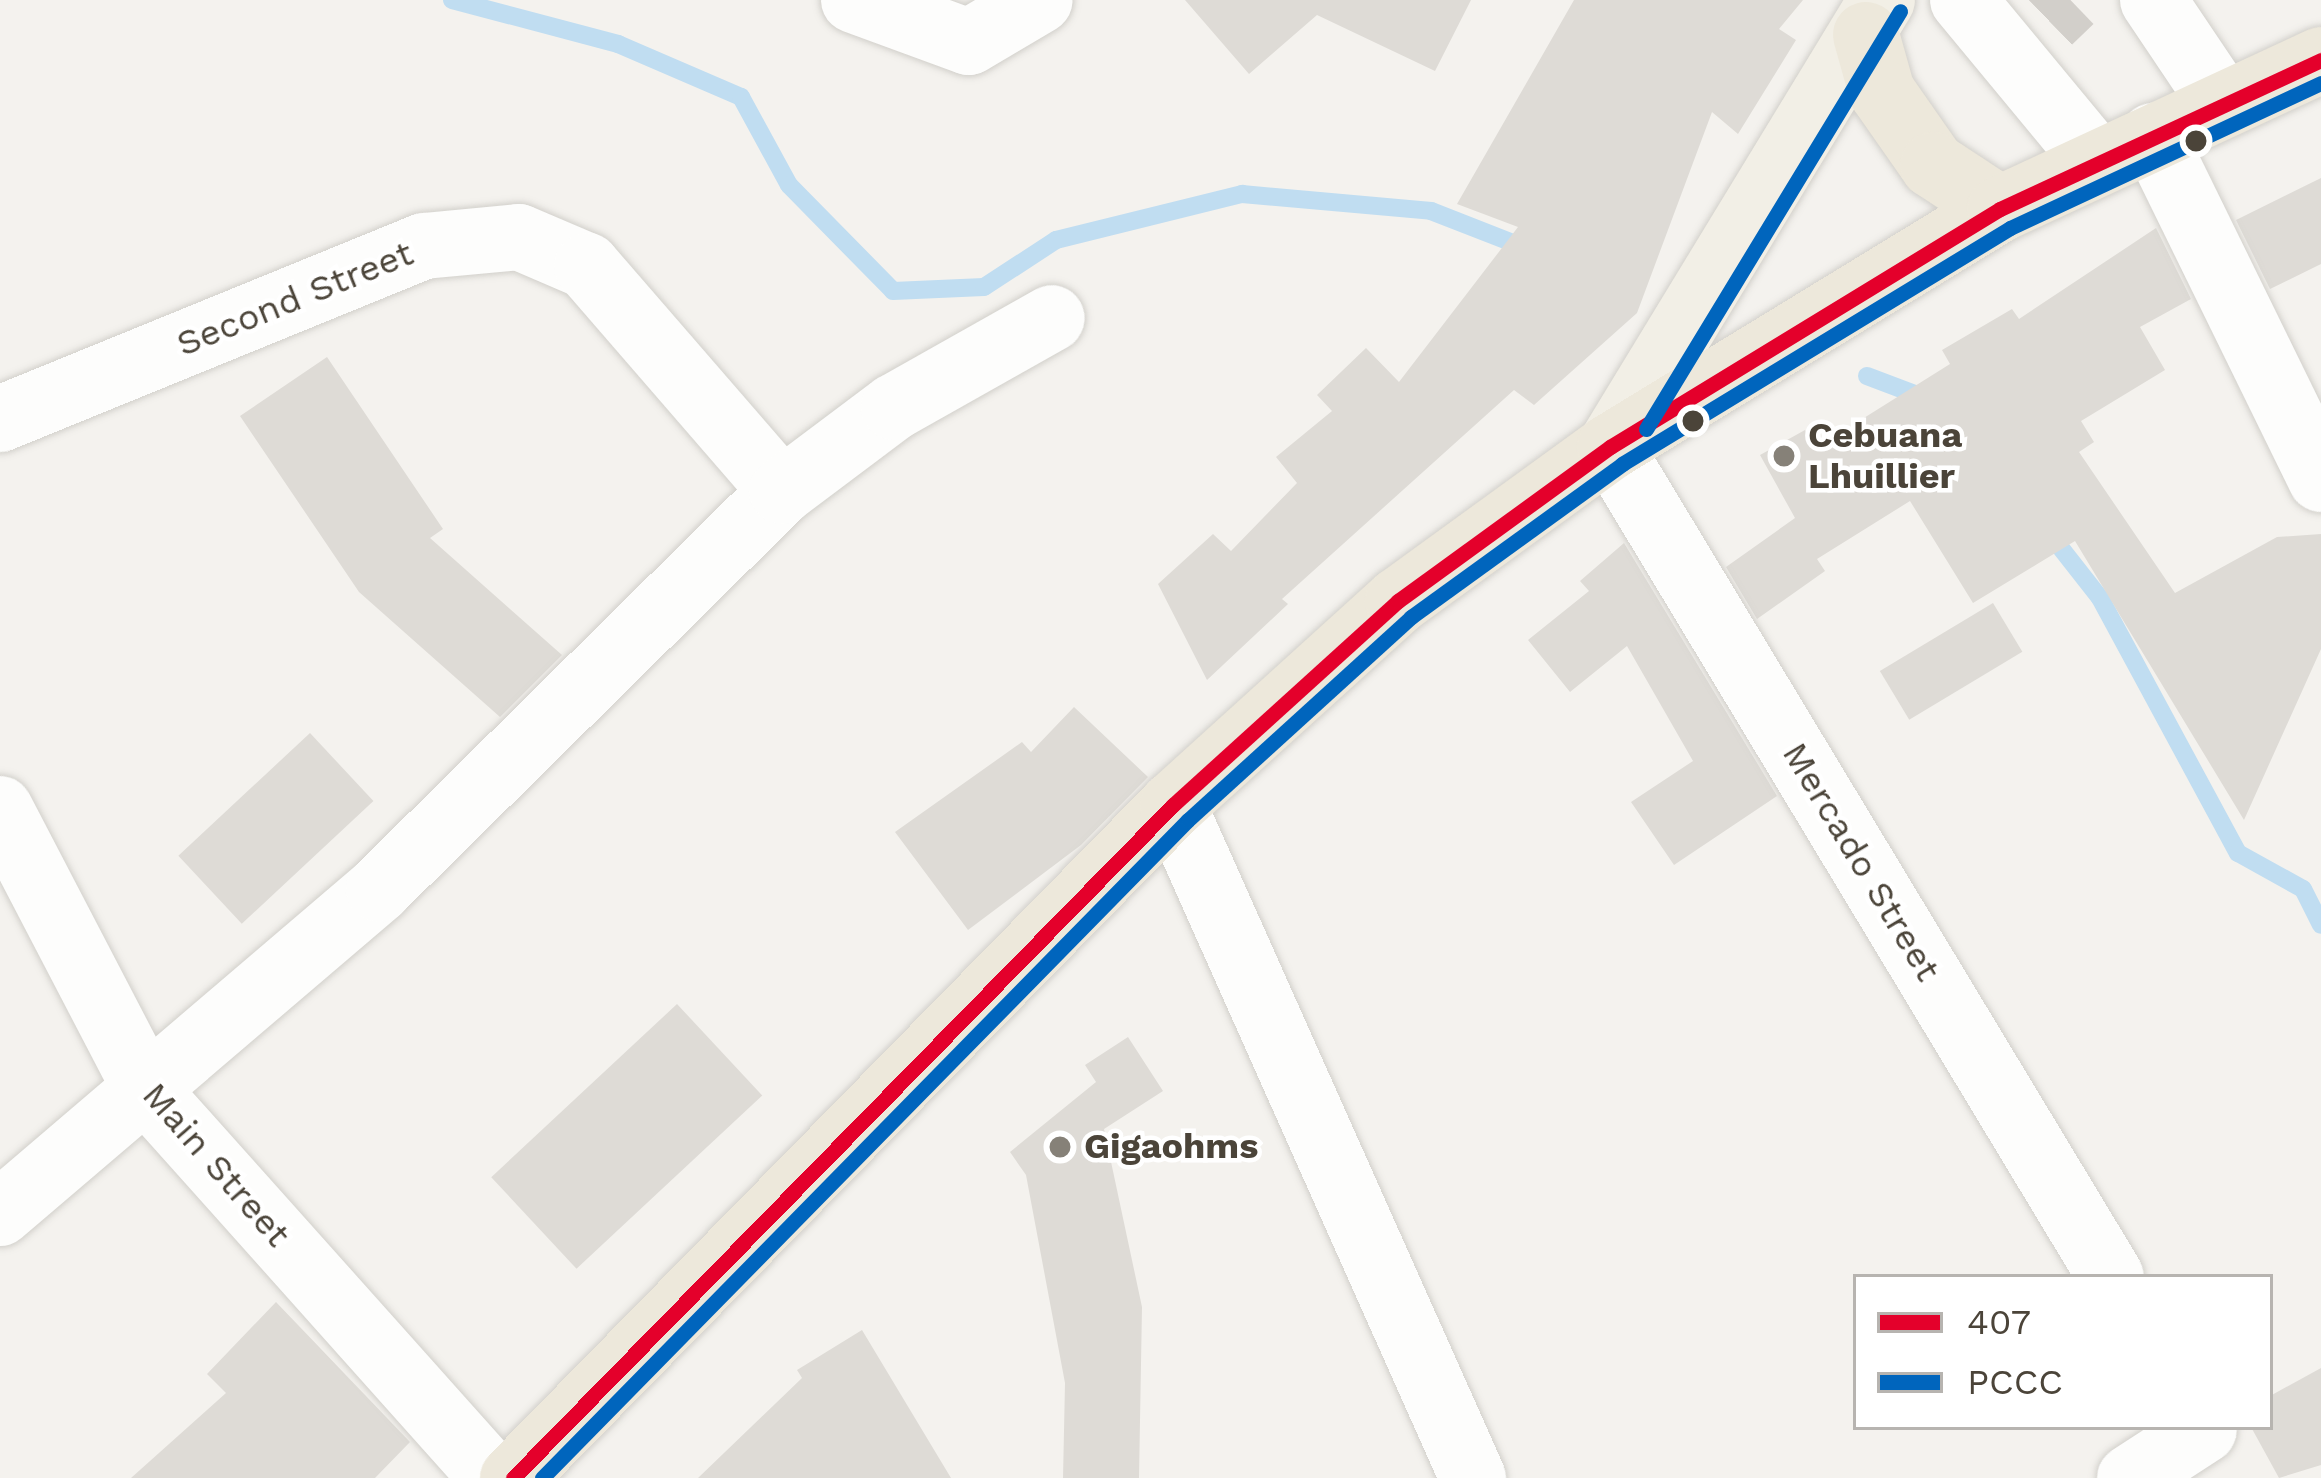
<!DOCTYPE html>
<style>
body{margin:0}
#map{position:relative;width:2321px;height:1478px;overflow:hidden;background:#f4f2ee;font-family:"Work Sans",sans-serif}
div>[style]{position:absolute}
.stream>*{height:18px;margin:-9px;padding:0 9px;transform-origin:9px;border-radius:9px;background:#c0ddf1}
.building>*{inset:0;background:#dedbd6;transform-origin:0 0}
.minor-tunnel>*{height:66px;margin-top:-33px;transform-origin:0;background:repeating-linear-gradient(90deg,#d2cfca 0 66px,transparent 0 99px)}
.roads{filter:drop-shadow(0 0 3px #d2d0cb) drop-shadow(0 0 3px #d2d0cb)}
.minor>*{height:66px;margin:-33px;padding:0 33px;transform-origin:33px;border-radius:33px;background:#fdfdfc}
.major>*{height:66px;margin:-33px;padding:0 33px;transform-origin:33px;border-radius:33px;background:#f2efe6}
.highway>*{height:66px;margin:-33px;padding:0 33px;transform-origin:33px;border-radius:33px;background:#ede8db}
.bus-1>*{height:15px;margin:-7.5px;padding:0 7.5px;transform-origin:7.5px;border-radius:7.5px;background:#e4002b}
.bus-2>*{height:15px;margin:-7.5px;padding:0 7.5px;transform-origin:7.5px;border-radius:7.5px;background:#0065bd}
.dots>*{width:33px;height:33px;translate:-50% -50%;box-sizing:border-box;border:6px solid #fff;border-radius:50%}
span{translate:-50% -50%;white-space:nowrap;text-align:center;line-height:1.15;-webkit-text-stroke:9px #fff;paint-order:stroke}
.street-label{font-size:36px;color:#4b4439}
.poi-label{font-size:36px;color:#4b4439;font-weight:700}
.left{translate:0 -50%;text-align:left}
.legend{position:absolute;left:1853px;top:1274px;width:420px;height:156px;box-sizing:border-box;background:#fff;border:3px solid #b7b4b0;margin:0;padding:15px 21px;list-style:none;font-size:36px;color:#4b4439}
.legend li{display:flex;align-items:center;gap:24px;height:60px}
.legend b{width:60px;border:3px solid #b7b4b0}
</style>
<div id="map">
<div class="stream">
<i style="left:452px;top:0;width:172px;rotate:14.8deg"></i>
<i style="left:618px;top:44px;width:134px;rotate:23.3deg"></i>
<i style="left:741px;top:97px;width:100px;rotate:61.4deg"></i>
<i style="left:789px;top:185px;width:148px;rotate:45.5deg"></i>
<i style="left:893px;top:291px;width:91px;rotate:-2.5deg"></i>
<i style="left:984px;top:287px;width:86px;rotate:-33.1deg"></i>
<i style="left:1056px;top:240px;width:192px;rotate:-13.9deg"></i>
<i style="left:1242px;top:194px;width:190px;rotate:5.1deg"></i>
<i style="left:1431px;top:211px;width:102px;rotate:21.3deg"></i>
<i style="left:1867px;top:376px;width:65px;rotate:20.7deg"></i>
<i style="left:2049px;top:533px;width:83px;rotate:51.9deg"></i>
<i style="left:2100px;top:598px;width:290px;rotate:61.6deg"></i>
<i style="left:2238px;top:853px;width:74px;rotate:29deg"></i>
<i style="left:2303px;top:889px;width:40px;rotate:63.4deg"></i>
</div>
<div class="building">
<i style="clip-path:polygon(1185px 0,1471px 0,1435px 71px,1317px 15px,1249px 74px)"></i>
<i style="clip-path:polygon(1574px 0,1803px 0,1779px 29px,1796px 40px,1738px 134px,1712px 112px,1637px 313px,1534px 405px,1514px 390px,1282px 599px,1288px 604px,1207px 680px,1158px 584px,1213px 534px,1231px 551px,1297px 483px,1276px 457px,1332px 411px,1317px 395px,1366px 348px,1399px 382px,1518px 227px,1457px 204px)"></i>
<i style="clip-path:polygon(2321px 178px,2321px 264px,2270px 289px,2236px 220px)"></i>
<i style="clip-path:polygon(2156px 228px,2191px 299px,2140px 327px,2165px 370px,2081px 421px,2094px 442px,2079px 452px,2175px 593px,2277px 537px,2321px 534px,2321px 649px,2244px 820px,2075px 541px,1973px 603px,1910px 501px,1817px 559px,1825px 571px,1757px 619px,1726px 567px,1795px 518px,1760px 455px,1805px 430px,1816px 448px,1950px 364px,1942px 350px,2012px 309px,2019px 319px)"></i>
<i style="clip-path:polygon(327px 357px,443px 529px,430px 538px,562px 655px,500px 717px,359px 592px,240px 416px)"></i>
<i style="clip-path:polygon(1624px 543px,1777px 796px,1674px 865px,1631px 802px,1693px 761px,1627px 646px,1570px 692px,1528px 640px,1589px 591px,1580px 581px)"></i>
<i style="left:1993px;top:603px;width:57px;height:132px;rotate:59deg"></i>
<i style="clip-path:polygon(1074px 707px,1148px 777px,1081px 845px,968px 930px,895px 832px,1022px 742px,1031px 752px)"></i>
<i style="left:310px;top:733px;width:93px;height:180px;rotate:47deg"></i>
<i style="left:677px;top:1004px;width:125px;height:254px;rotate:47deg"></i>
<i style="clip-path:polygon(1128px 1037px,1163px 1091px,1104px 1129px,1142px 1307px,1139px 1478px,1063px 1478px,1065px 1383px,1026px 1175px,1010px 1152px,1096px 1082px,1085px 1065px)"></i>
<i style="clip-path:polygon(276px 1302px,410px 1442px,375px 1478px,131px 1478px,226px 1393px,207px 1374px)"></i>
<i style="clip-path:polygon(862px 1330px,951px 1478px,698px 1478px,802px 1378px,797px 1370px)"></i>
<i style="clip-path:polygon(2321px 1368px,2321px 1465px,2279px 1478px,2251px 1427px,2270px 1427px,2270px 1396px)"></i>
</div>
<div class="minor-tunnel">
<i style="left:2049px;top:21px;width:30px;rotate:-44deg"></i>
</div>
<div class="roads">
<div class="minor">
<i style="left:854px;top:0;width:122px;rotate:20.1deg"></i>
<i style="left:969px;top:42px;width:82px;rotate:-30.6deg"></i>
<i style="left:1963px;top:0;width:210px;rotate:50.4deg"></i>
<i style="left:2153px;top:0;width:125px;rotate:56.1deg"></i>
<i style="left:2153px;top:136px;width:382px;rotate:63.9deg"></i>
<i style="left:0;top:419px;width:458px;rotate:-22.2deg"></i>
<i style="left:424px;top:246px;width:95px;rotate:-5.4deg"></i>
<i style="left:519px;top:237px;width:74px;rotate:23.1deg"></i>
<i style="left:587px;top:266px;width:298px;rotate:49.1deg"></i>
<i style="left:1610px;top:447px;width:969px;rotate:58.88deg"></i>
<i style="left:1173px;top:805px;width:737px;rotate:65.97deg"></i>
<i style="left:0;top:809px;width:318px;rotate:62.5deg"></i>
<i style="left:147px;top:1091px;width:519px;rotate:48.2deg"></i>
<i style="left:0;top:1213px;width:499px;rotate:-40.5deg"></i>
<i style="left:379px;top:889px;width:566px;rotate:-44.64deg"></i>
<i style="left:782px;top:491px;width:140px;rotate:-36.9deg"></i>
<i style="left:894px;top:407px;width:181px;rotate:-29.4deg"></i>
<i style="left:2130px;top:1478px;width:88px;rotate:-33deg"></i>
</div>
<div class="major">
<i style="left:1610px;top:447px;width:523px;rotate:-58.68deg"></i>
</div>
<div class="highway">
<i style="left:1866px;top:35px;width:59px;rotate:74.3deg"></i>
<i style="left:1882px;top:92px;width:89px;rotate:55.1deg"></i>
<i style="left:1933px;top:165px;width:80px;rotate:33.3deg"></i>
<i style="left:513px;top:1478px;width:943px;rotate:-45.56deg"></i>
<i style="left:1173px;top:805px;width:304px;rotate:-42.2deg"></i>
<i style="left:1398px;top:601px;width:262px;rotate:-36deg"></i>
<i style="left:1610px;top:447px;width:457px;rotate:-31.4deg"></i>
<i style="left:2000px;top:209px;width:354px;rotate:-24.9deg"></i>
</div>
</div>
<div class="bus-1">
<i style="left:513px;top:1478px;width:943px;rotate:-45.56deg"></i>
<i style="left:1173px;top:805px;width:304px;rotate:-42.2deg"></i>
<i style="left:1398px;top:601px;width:262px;rotate:-36deg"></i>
<i style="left:1610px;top:447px;width:457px;rotate:-31.4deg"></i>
<i style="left:2000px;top:209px;width:354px;rotate:-24.9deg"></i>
</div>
<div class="bus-2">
<i style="left:1646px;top:429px;width:489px;rotate:-58.7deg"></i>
<i style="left:542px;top:1478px;width:922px;rotate:-45.53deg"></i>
<i style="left:1188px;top:820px;width:302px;rotate:-42.3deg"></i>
<i style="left:1411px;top:617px;width:261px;rotate:-35.9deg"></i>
<i style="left:1622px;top:464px;width:454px;rotate:-31.3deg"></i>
<i style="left:2010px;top:228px;width:343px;rotate:-25deg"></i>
</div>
<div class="dots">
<i style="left:2196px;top:141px;background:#4b4439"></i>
<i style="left:1693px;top:421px;background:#4b4439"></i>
<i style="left:1784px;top:456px;background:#868178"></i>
<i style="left:1060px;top:1147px;background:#868178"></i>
</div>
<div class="street-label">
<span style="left:295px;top:299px;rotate:-22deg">Second Street</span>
<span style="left:1861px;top:862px;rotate:59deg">Mercado Street</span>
<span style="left:216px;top:1165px;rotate:49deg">Main Street</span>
</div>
<div class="poi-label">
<span class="left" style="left:1808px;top:456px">Cebuana<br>Lhuillier</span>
<span class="left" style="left:1084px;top:1147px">Gigaohms</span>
</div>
<ul class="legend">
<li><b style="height:15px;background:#e4002b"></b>407</li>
<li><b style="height:15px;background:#0065bd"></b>PCCC</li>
</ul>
</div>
